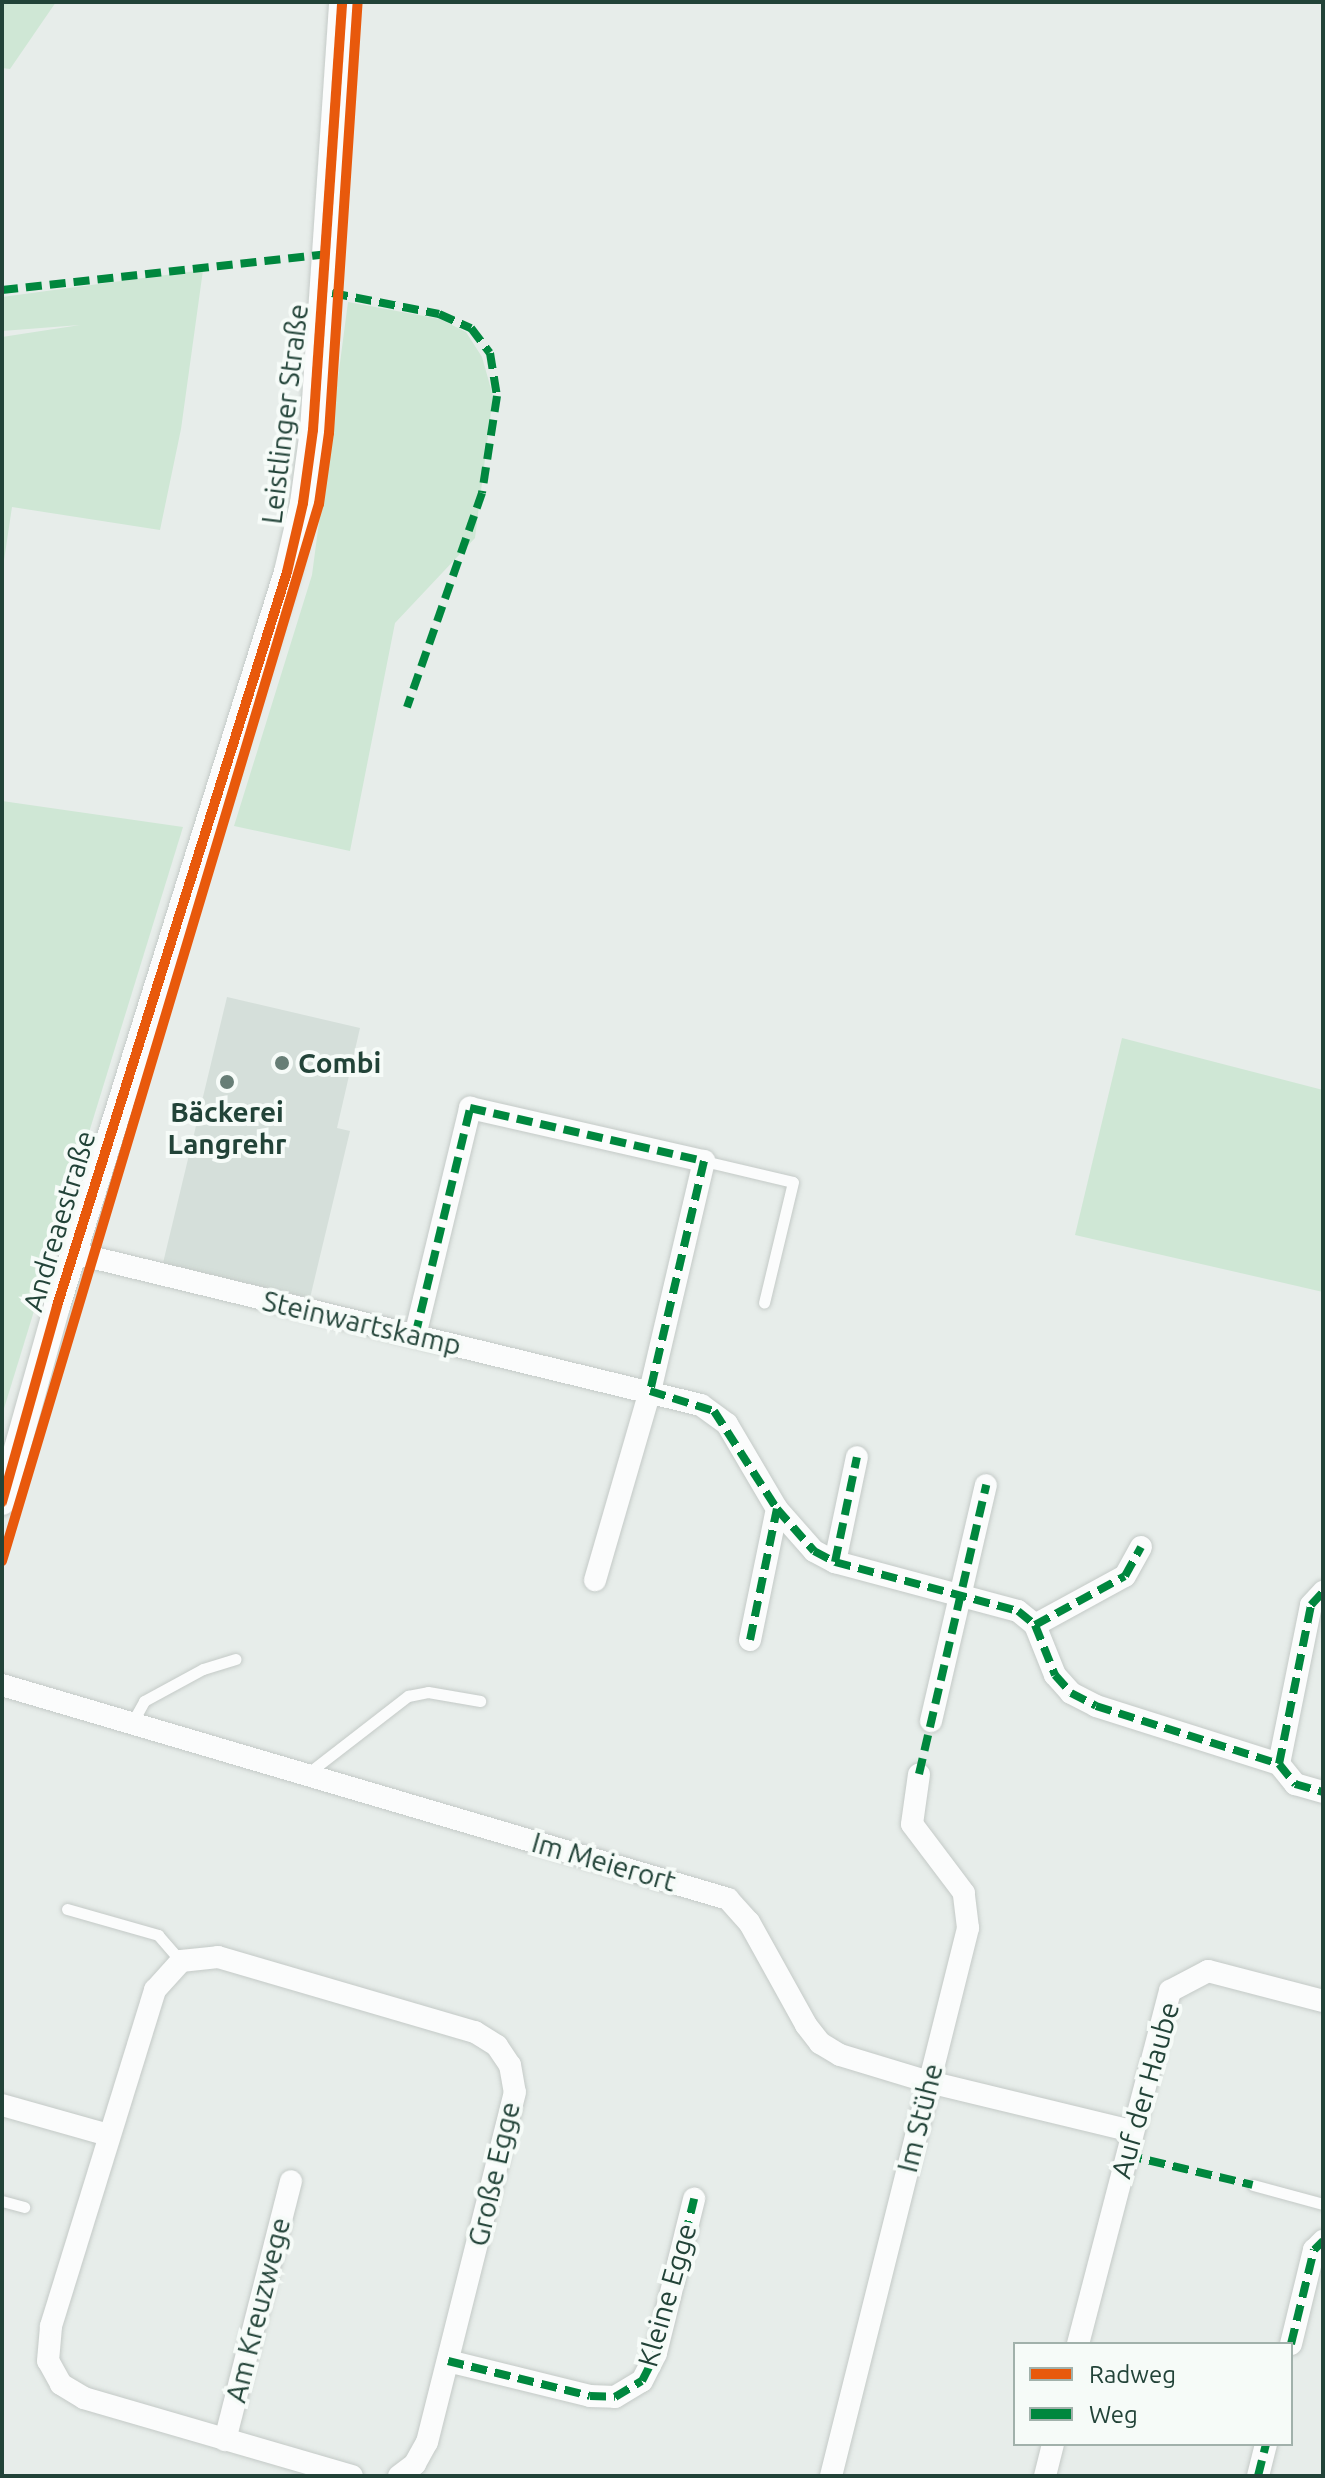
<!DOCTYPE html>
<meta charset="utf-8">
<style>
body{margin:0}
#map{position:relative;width:1325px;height:2478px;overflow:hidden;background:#e7edea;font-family:Ubuntu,sans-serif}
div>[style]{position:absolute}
.built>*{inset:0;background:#d5dfda}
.green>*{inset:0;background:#cfe7d5}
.roads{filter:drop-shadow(0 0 2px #c4cac7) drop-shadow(0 0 2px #c4cac7)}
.service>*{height:11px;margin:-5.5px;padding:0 5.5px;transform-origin:5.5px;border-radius:5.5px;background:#fbfcfc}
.minor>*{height:22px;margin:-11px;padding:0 11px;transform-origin:11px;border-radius:11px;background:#fbfcfc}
.tertiary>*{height:26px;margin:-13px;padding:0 13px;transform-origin:13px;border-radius:13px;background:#fbfcfc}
.quiet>*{height:8px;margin-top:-4px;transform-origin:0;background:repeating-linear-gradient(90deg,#00873e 0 16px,transparent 0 24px)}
.cycleway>*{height:10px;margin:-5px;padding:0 5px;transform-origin:5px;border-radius:5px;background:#e8590c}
.dots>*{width:22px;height:22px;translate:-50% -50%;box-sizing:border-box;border:4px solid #f6fbf8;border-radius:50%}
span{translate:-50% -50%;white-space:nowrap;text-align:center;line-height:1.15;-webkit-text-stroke:8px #f6fbf8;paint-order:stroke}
.street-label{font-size:28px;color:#224338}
.poi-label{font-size:28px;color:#224338;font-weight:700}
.left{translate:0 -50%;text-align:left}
.frame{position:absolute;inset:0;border:4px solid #224338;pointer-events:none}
.legend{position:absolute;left:1013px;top:2342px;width:280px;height:104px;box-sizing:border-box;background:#f6fbf8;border:2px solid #a1b1ab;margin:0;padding:10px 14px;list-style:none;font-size:24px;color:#224338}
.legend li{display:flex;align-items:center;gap:16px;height:40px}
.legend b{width:40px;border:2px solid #a1b1ab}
</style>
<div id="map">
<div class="built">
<i style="clip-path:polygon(227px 997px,360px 1028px,337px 1128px,350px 1131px,310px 1298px,163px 1263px)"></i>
</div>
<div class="green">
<i style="clip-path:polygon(2px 2px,56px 2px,10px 69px,2px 68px)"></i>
<i style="clip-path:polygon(203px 270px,181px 429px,160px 530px,12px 507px,2px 574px,2px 337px,80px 325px,2px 331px,2px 297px)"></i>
<i style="clip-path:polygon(348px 302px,440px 319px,466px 332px,482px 357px,493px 396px,475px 538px,395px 623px,350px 851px,234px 826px,312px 575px)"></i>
<i style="clip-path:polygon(2px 801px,183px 827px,2px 1415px)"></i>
<i style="clip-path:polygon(1122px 1038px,1323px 1090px,1323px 1292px,1075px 1235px)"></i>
</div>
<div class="roads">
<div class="service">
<i style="left:704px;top:1161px;width:91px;rotate:13.3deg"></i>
<i style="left:793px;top:1182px;width:124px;rotate:103.5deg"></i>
<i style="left:132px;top:1723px;width:25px;rotate:-61deg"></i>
<i style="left:144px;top:1701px;width:67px;rotate:-28.5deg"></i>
<i style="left:203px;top:1669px;width:34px;rotate:-17deg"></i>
<i style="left:307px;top:1774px;width:128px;rotate:-37.7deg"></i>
<i style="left:408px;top:1696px;width:20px;rotate:-11deg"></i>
<i style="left:428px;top:1692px;width:53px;rotate:9.8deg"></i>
<i style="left:67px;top:1909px;width:95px;rotate:15.9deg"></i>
<i style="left:158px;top:1935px;width:35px;rotate:49deg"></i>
<i style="left:1253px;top:2185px;width:73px;rotate:15.2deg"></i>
<i style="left:2px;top:2201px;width:23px;rotate:15deg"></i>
</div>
<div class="minor">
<i style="left:74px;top:1253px;width:645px;rotate:13.63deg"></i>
<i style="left:701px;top:1405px;width:32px;rotate:36deg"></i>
<i style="left:727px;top:1424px;width:99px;rotate:59.5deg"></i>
<i style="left:777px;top:1509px;width:56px;rotate:48.6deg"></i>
<i style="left:814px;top:1551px;width:24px;rotate:28deg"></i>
<i style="left:835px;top:1562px;width:189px;rotate:15deg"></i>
<i style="left:1018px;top:1611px;width:22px;rotate:39deg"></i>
<i style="left:1035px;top:1625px;width:54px;rotate:68.2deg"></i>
<i style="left:1055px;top:1675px;width:24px;rotate:48deg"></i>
<i style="left:1071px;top:1693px;width:28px;rotate:27deg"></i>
<i style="left:1096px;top:1706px;width:192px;rotate:17.6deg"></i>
<i style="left:1279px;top:1764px;width:26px;rotate:51deg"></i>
<i style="left:1295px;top:1784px;width:29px;rotate:16deg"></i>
<i style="left:415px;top:1336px;width:235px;rotate:-76.4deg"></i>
<i style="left:470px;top:1108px;width:240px;rotate:12.8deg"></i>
<i style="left:704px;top:1161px;width:236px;rotate:103.2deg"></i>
<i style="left:650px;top:1391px;width:197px;rotate:106.2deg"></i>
<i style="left:835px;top:1562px;width:107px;rotate:-78.2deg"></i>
<i style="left:1035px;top:1625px;width:102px;rotate:-28.6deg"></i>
<i style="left:1125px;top:1576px;width:33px;rotate:-61deg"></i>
<i style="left:750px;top:1640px;width:134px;rotate:-78.4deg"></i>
<i style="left:2px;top:1685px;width:757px;rotate:16.42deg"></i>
<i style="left:728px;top:1899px;width:31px;rotate:48deg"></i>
<i style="left:749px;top:1922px;width:118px;rotate:61deg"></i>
<i style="left:806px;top:2025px;width:23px;rotate:52deg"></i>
<i style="left:820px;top:2043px;width:23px;rotate:31deg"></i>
<i style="left:840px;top:2055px;width:93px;rotate:16.9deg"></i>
<i style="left:929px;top:2082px;width:209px;rotate:13.6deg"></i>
<i style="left:931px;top:1721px;width:242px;rotate:-76.9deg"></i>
<i style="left:1279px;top:1764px;width:162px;rotate:-78.6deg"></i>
<i style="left:1311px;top:1605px;width:18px;rotate:-47deg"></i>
<i style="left:2px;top:2105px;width:110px;rotate:15.8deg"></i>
<i style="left:1078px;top:2344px;width:365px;rotate:-75.4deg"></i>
<i style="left:1170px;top:1991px;width:43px;rotate:-27.8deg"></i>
<i style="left:1208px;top:1971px;width:119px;rotate:14.6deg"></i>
<i style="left:1291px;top:2344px;width:97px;rotate:-76.3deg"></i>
<i style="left:1314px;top:2250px;width:13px;rotate:-45deg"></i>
<i style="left:448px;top:2361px;width:146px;rotate:13.8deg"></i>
<i style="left:590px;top:2396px;width:25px;rotate:2deg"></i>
<i style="left:615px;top:2397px;width:31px;rotate:-31deg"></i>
<i style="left:642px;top:2381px;width:31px;rotate:-63deg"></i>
<i style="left:656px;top:2353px;width:159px;rotate:-76.1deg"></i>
<i style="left:225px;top:2440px;width:267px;rotate:-75.7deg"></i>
<i style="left:352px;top:2476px;width:279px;rotate:-163.8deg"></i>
<i style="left:84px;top:2398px;width:27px;rotate:-149deg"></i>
<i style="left:61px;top:2384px;width:26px;rotate:-119deg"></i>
<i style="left:48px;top:2361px;width:35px;rotate:-85deg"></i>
<i style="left:51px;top:2326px;width:352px;rotate:-72.8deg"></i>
<i style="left:155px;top:1990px;width:39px;rotate:-48deg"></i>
<i style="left:181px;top:1961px;width:37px;rotate:-6deg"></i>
<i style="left:218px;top:1957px;width:268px;rotate:16.3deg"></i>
<i style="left:475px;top:2032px;width:26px;rotate:32deg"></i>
<i style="left:497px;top:2046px;width:23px;rotate:56deg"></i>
<i style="left:510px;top:2065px;width:27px;rotate:80deg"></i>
<i style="left:515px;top:2092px;width:361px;rotate:104.1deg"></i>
<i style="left:427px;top:2442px;width:25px;rotate:119deg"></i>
<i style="left:415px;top:2464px;width:20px;rotate:143deg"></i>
<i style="left:831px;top:2476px;width:565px;rotate:-75.96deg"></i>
<i style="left:968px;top:1928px;width:35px;rotate:-97deg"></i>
<i style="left:964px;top:1893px;width:86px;rotate:-127deg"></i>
<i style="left:912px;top:1824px;width:50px;rotate:-82deg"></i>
<i style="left:1045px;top:2476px;width:33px;rotate:-76deg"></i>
<i style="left:1258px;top:2476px;width:33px;rotate:-76deg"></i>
</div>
<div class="tertiary">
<i style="left:2px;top:1502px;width:204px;rotate:-74.3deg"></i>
<i style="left:57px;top:1306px;width:769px;rotate:-72.6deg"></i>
<i style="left:287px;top:572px;width:71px;rotate:-76.9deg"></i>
<i style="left:303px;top:503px;width:74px;rotate:-82.2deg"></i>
<i style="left:313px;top:430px;width:429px;rotate:-86.1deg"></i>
</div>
</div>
<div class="quiet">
<i style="left:2px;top:290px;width:326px;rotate:-6.3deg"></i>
<i style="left:332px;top:293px;width:109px;rotate:11.1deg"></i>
<i style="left:439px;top:314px;width:35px;rotate:24deg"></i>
<i style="left:471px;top:328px;width:31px;rotate:53deg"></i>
<i style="left:490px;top:353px;width:44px;rotate:80.8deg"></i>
<i style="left:497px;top:396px;width:98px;rotate:98.8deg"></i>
<i style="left:482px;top:493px;width:227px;rotate:109.3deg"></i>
<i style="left:415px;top:1336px;width:235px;rotate:-76.4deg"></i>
<i style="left:470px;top:1108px;width:240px;rotate:12.8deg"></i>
<i style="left:704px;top:1161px;width:236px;rotate:103.2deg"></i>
<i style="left:650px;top:1391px;width:67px;rotate:17.4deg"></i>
<i style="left:714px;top:1411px;width:117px;rotate:57.3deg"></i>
<i style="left:777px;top:1509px;width:56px;rotate:48.6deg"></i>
<i style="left:814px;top:1551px;width:24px;rotate:28deg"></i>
<i style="left:835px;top:1562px;width:189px;rotate:15deg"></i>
<i style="left:1018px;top:1611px;width:22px;rotate:39deg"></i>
<i style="left:1035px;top:1625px;width:54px;rotate:68.2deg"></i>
<i style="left:1055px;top:1675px;width:24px;rotate:48deg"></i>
<i style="left:1071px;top:1693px;width:28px;rotate:27deg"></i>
<i style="left:1096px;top:1706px;width:192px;rotate:17.6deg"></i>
<i style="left:1279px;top:1764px;width:26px;rotate:51deg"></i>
<i style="left:1295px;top:1784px;width:29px;rotate:16deg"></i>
<i style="left:835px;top:1562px;width:107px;rotate:-78.2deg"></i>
<i style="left:1035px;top:1625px;width:102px;rotate:-28.6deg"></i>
<i style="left:1125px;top:1576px;width:33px;rotate:-61deg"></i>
<i style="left:750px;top:1640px;width:134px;rotate:-78.4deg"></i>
<i style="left:1279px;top:1764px;width:162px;rotate:-78.6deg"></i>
<i style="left:1311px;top:1605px;width:18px;rotate:-47deg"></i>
<i style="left:919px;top:1774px;width:297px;rotate:-76.9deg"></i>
<i style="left:1126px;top:2155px;width:130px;rotate:13.3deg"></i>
<i style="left:1291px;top:2344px;width:97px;rotate:-76.3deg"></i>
<i style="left:1314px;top:2250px;width:13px;rotate:-45deg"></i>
<i style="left:448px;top:2361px;width:146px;rotate:13.8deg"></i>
<i style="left:590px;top:2396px;width:25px;rotate:2deg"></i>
<i style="left:615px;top:2397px;width:31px;rotate:-31deg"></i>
<i style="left:642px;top:2381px;width:31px;rotate:-63deg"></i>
<i style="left:656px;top:2353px;width:159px;rotate:-76.1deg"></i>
<i style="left:1258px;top:2476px;width:33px;rotate:-76deg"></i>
</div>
<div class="cycleway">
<i style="left:2px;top:1502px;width:204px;rotate:-74.3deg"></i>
<i style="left:57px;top:1306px;width:769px;rotate:-72.6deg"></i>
<i style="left:287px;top:572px;width:71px;rotate:-76.9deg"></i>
<i style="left:303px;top:503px;width:74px;rotate:-82.2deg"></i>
<i style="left:313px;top:430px;width:429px;rotate:-86.1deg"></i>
<i style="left:2px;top:1561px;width:1104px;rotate:-73.31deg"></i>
<i style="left:319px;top:504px;width:72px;rotate:-82deg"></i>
<i style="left:329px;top:433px;width:432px;rotate:-86.2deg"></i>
</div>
<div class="dots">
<i style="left:282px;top:1063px;background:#677e76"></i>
<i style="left:227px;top:1082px;background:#677e76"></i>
</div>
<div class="street-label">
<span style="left:285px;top:414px;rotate:-83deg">Leistlinger Straße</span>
<span style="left:59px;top:1221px;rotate:-73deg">Andreaestraße</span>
<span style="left:362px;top:1323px;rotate:13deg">Steinwartskamp</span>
<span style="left:604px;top:1862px;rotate:16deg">Im Meierort</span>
<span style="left:1145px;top:2090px;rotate:-74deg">Auf der Haube</span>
<span style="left:920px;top:2118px;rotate:-76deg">Im Stühe</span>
<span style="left:494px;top:2174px;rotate:-77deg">Große Egge</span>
<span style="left:667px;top:2295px;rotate:-74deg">Kleine Egge</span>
<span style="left:258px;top:2310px;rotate:-76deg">Am Kreuzwege</span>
</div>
<div class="poi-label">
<span class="left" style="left:298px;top:1063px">Combi</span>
<span style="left:227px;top:1128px">Bäckerei<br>Langrehr</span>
</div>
<div class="frame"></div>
<ul class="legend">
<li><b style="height:10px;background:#e8590c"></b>Radweg</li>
<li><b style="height:10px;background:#00873e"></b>Weg</li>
</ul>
</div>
